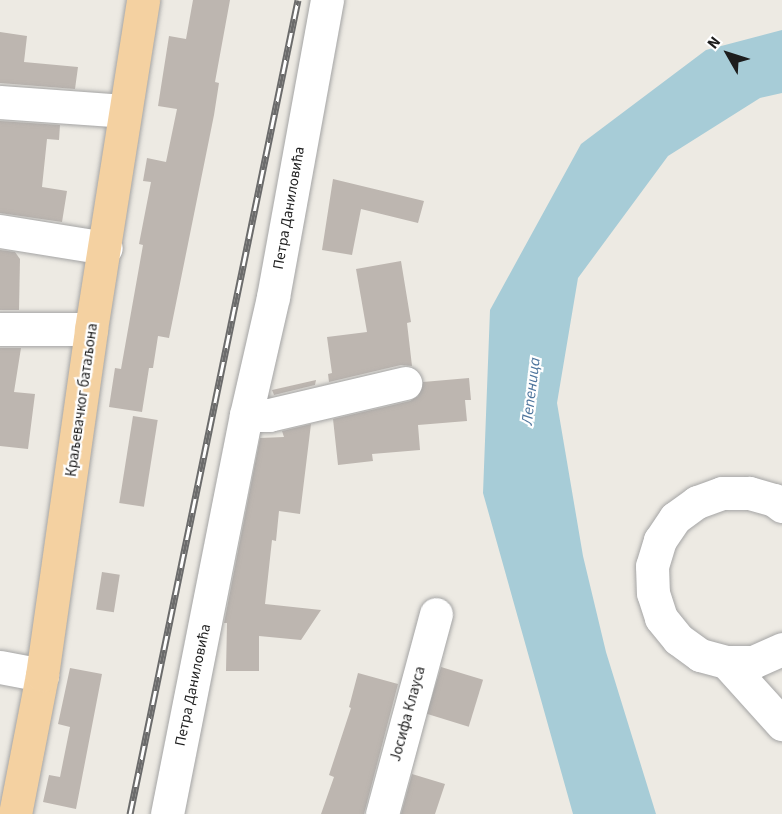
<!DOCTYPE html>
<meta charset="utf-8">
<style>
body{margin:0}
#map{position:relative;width:782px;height:814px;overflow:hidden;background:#edeae3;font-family:"Source Sans 3",sans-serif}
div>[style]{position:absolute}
.water>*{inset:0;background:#a7ccd7}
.building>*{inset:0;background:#bdb6b0;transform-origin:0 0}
.roads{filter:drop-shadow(0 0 2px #a4a4a4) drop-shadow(0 0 2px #a4a4a4)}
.minor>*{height:33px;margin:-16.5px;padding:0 16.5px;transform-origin:16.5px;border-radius:16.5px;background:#fff}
.major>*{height:33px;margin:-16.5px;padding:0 16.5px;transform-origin:16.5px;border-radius:16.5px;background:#f4d1a1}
.rail>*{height:7px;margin-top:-3.5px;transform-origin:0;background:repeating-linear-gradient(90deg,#fff 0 14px,#6b6b6b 0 28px);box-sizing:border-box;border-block:2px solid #6b6b6b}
span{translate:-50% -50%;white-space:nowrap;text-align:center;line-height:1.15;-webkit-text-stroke:4.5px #fff;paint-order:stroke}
.street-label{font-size:15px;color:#1d1d1d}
.water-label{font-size:16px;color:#4e759d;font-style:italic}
.north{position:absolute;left:698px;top:24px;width:60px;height:60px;-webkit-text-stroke:4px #fff;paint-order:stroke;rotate:309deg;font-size:16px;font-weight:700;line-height:24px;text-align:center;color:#1d1d1d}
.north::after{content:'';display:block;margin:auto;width:21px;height:27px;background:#1d1d1d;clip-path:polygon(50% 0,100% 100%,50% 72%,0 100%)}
</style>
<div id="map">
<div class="water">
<i style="clip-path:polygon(782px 30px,782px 93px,760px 98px,668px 156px,578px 278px,557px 403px,583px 556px,606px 652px,656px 814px,573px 814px,483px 493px,490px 310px,581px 144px,706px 50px)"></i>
</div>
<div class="building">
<i style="clip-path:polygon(193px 0,230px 0,215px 82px,219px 83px,214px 115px,169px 338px,158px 336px,153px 368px,149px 368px,142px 412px,109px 407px,115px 368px,121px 369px,143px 245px,139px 244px,151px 182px,143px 181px,147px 158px,166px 162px,177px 109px,158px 106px,169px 36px,186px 39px)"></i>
<i style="clip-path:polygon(0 32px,27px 36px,24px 62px,78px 67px,75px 89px,0 83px)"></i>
<i style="clip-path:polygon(0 121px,60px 125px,59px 140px,47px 139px,42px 187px,67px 191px,62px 222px,0 213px)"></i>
<i style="clip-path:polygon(333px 179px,424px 201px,418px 223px,361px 209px,352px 255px,322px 250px)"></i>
<i style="clip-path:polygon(0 250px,15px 252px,20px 259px,19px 310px,0 310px)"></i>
<i style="clip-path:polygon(401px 261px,411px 322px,407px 323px,412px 366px,401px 365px,329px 382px,328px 374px,332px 373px,327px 337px,367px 332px,356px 269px)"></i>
<i style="clip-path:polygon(0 348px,21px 348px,14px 392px,35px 394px,28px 449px,0 446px)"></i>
<i style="clip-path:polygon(469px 378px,471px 400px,465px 400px,467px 421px,418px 425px,420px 450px,372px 454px,373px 461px,338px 465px,333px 419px,410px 401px,418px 396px,423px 382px)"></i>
<i style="clip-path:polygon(316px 380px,315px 385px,274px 395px,272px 390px)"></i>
<i style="left:133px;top:416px;width:25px;height:88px;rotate:9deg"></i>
<i style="clip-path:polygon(311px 424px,300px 514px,279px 511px,276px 541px,272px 540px,265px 604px,321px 610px,301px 640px,259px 636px,259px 671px,226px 671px,227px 623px,224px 623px,260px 438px,284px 437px,282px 431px)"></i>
<i style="left:102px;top:572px;width:18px;height:38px;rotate:9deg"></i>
<i style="left:441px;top:667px;width:44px;height:49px;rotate:17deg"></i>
<i style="clip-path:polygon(70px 668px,102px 674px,76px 809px,43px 802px,49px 775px,60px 777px,70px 727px,58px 724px)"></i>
<i style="clip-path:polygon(358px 673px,398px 684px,364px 814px,321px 814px,334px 777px,329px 775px,351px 708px,349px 707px)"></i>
<i style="clip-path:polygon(412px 774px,445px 784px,435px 814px,401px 814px)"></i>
</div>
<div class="roads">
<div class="minor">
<i style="left:0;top:102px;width:125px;rotate:4.1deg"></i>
<i style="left:0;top:231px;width:107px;rotate:9.1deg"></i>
<i style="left:0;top:329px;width:91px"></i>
<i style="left:246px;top:415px;width:23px"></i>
<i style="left:269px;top:415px;width:140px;rotate:-13.2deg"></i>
<i style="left:782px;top:506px;width:10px;rotate:-143deg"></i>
<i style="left:774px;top:500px;width:26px;rotate:-164deg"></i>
<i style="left:749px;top:493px;width:27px;rotate:180deg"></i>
<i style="left:722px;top:493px;width:27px;rotate:160deg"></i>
<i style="left:697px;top:502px;width:27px;rotate:144deg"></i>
<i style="left:675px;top:518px;width:27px;rotate:124deg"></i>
<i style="left:660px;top:540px;width:27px;rotate:107deg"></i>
<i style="left:652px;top:566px;width:27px;rotate:88deg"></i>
<i style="left:653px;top:593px;width:26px;rotate:72deg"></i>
<i style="left:661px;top:618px;width:27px;rotate:51deg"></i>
<i style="left:678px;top:639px;width:27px;rotate:36deg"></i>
<i style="left:700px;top:655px;width:27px;rotate:15deg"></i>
<i style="left:726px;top:662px;width:27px"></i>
<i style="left:753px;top:662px;width:32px;rotate:-24deg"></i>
<i style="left:726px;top:662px;width:84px;rotate:47.9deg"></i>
<i style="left:0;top:667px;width:43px;rotate:10.8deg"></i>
<i style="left:167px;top:814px;width:407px;rotate:-78.8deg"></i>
<i style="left:246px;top:415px;width:121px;rotate:-77.1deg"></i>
<i style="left:273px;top:297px;width:302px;rotate:-79.7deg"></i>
<i style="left:382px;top:814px;width:207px;rotate:-74.9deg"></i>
</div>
<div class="major">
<i style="left:15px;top:814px;width:142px;rotate:-79deg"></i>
<i style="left:42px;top:675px;width:349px;rotate:-81.9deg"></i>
<i style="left:91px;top:329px;width:333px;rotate:-81deg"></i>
</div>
</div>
<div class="rail">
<i style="left:130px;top:814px;width:831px;rotate:-78.34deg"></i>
</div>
<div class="street-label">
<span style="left:289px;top:208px;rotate:-80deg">Петра Даниловића</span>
<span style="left:82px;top:400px;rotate:-82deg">Краљевачког батаљона</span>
<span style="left:193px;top:685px;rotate:-78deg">Петра Даниловића</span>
<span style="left:408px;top:714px;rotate:-75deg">Јосифа Клауса</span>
</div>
<div class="water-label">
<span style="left:531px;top:391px;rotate:-83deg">Лепеница</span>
</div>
<div class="north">N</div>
</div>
